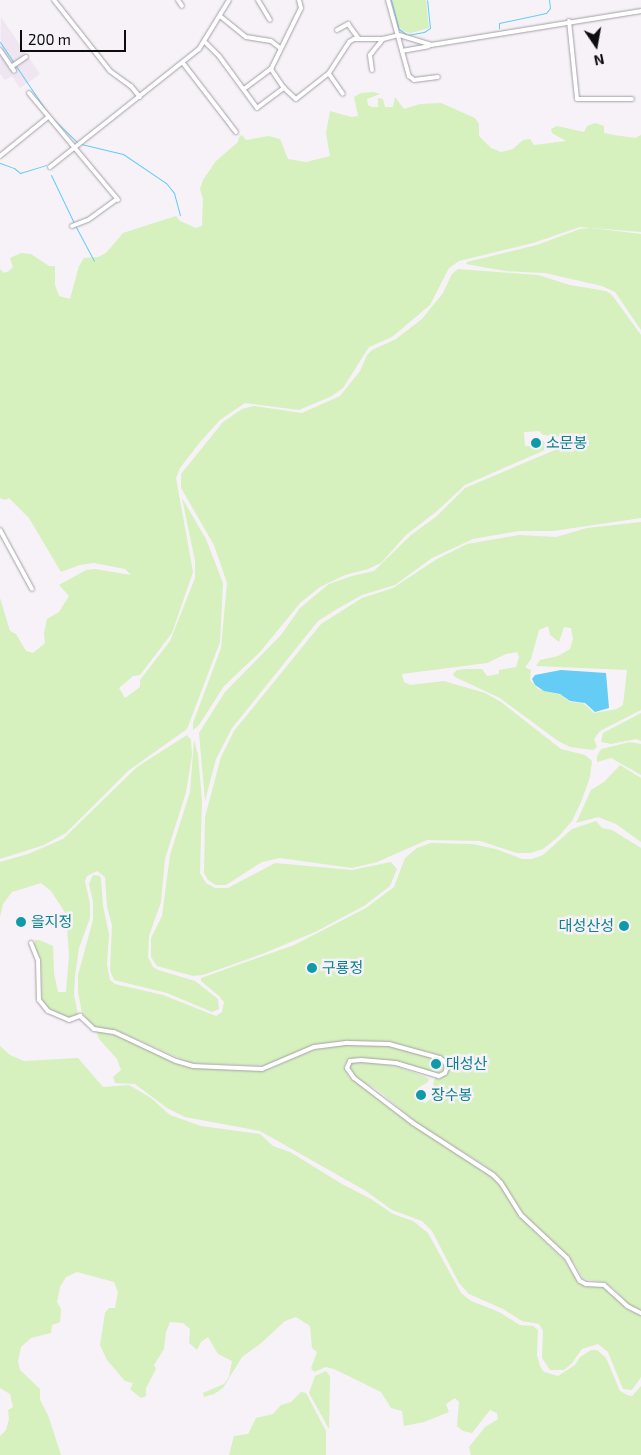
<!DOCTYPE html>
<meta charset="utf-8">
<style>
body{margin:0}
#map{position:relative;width:641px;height:1455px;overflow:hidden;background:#f6f2f8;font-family:"Exo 2","Noto Sans KR",sans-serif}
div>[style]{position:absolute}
.built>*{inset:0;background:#efe6f2}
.green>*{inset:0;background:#d6f0be}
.water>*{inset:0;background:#64ccf5}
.stream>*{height:1px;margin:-0.5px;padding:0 0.5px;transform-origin:0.5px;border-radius:0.5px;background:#64ccf5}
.roads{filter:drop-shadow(0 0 1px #a39fa5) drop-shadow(0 0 1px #a39fa5)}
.minor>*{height:4px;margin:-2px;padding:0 2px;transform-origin:2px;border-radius:2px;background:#fff}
.dots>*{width:14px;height:14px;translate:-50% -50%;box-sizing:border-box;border:2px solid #f6f2f8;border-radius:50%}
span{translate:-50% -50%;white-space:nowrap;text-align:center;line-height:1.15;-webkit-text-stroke:5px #f6f2f8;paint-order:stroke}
.culture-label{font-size:15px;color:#0d838f}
.left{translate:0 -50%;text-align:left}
.right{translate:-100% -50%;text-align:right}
.north{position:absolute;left:571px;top:20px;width:50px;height:50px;-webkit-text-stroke:4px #f6f2f8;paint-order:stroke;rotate:168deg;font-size:14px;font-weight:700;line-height:20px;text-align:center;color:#0d0c0e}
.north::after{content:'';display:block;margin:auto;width:18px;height:22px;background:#0d0c0e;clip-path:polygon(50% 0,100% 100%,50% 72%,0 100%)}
.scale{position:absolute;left:20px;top:30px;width:106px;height:22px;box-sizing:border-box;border:2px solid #0d0c0e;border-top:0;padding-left:6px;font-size:15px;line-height:18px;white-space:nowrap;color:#0d0c0e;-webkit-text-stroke:4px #f6f2f8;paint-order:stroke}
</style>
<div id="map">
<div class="built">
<i style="clip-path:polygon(1px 17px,40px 74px,20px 88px,12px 76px,5px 80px,0 74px)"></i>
</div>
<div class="green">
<i style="clip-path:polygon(392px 0,426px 0,429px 28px,411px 33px,403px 31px,399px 26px)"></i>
<i style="clip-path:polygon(373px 92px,380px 94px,367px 99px,368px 105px,372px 107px,378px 107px,378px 98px,383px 99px,385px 107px,393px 107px,395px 97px,404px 109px,420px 104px,441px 103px,475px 118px,479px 124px,479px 136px,491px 148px,501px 152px,513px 149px,523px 140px,530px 139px,534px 145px,566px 141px,552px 133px,551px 129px,557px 126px,584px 132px,587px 126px,595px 123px,604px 126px,604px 133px,614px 135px,635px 138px,641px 135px,641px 232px,580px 227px,533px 243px,459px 261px,449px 268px,430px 305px,392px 337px,369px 347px,343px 388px,332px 396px,299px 410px,245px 403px,220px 420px,200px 442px,180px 468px,176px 478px,193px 572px,172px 633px,140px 675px,133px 676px,119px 688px,125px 698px,140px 687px,140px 680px,170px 641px,195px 578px,195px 561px,182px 498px,206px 539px,223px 583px,220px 642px,187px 729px,128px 771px,66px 833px,44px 845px,0 859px,0 598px,10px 631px,16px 634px,26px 651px,33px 653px,45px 643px,44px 634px,47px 619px,59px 612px,69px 596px,59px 585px,86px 570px,95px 569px,131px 575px,125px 569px,94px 563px,80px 565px,61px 572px,29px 518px,9px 498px,5px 500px,0 498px,0 269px,4px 273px,9px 271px,13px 267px,10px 258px,21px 253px,31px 254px,49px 266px,55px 266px,55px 285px,59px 296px,70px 299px,79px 266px,84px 258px,98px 257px,106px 253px,123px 233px,176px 216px,180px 221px,196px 228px,202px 226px,203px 199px,200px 189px,203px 180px,216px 161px,238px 142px,239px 137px,242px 135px,246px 140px,269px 136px,280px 139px,288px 159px,306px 162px,330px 156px,326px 133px,330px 111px,351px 117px,358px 116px,354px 97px,361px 93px)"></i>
<i style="clip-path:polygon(591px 228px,641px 234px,641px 330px,615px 292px,602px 286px,545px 273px,505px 271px,466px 264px,467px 262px,537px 245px,580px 229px)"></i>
<i style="clip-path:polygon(458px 269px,538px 275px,570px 285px,606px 291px,612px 295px,641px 335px,641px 518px,553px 531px,519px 531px,473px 539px,432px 558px,395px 585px,362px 595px,337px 609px,318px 621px,232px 728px,216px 759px,205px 801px,199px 733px,225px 692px,281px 635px,300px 608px,329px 584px,352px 576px,374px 571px,411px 535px,437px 516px,465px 488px,567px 445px,568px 439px,564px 437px,543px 435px,539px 431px,524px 432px,525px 446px,540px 446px,542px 441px,553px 443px,554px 446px,465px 485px,437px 511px,406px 535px,381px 563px,368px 569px,345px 575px,320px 587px,300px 603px,260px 652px,224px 686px,199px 725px,193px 730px,193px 723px,221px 648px,227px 583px,214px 545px,181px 488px,181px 474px,223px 422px,242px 409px,254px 406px,302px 413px,340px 396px,360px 371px,367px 355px,372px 350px,396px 339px,422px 319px,443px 293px,452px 274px)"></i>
<i style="clip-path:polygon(evenodd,641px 522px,641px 710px,600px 731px,594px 739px,597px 747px,593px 750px,570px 747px,558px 741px,500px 698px,455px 677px,453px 674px,457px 670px,466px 669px,482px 669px,487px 676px,499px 674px,499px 670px,516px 667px,519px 657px,517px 652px,506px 654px,487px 663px,402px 674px,404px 682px,410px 685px,444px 681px,485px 693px,501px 702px,561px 749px,585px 755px,592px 761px,590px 777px,581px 802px,572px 821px,559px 836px,543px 849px,530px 853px,517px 853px,480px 841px,427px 840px,377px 862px,352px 868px,280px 858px,262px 862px,226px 885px,216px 885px,208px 880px,204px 873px,205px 817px,221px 757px,234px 731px,321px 624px,362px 598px,393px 588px,437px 559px,467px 544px,519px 535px,556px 537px,587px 528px,641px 522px,548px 626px,550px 635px,559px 642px,564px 627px,571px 628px,573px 639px,570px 649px,558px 656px,540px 660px,536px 666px,627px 670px,623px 705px,617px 709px,594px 713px,583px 703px,570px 702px,561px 695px,538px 689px,530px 680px,531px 670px,526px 668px,526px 666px,531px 659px,539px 630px,548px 626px)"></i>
<i style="clip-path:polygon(641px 713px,641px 741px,636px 739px,611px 744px,601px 742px,603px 733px)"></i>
<i style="clip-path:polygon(187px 735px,191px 740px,192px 755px,186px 792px,165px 859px,161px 902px,149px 936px,148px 957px,153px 967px,158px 970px,195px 981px,218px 999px,219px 1009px,212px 1012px,167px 993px,114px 980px,110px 970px,112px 925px,107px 907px,105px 877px,97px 871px,87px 876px,85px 881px,90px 904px,90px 918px,79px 948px,75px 976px,74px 995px,78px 1014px,69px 1018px,62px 1016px,45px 1006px,42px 1001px,41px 961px,34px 944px,35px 940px,39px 940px,53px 946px,54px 973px,58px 992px,66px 992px,69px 955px,66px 914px,51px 891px,41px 883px,12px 892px,3px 904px,0 917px,0 862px,28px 854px,63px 839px,137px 767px)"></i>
<i style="clip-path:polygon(194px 740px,198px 755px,202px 800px,200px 873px,206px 883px,215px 888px,228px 888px,275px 863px,352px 870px,391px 862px,397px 869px,390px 886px,364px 906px,315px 932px,262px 954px,203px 975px,193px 976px,157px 966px,151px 957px,151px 938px,162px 916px,170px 855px,190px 792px)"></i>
<i style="clip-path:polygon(630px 742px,641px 744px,641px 775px,611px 758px,597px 762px,597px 756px,601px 749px)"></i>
<i style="clip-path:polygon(620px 765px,641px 778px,641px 842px,616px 824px,598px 817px,576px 823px,591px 790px,604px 782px)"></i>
<i style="clip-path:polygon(596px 821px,602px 828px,612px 830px,641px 848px,641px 1311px,629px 1305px,615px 1290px,604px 1282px,583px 1279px,574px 1263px,527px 1219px,500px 1178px,484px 1165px,419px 1125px,379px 1091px,353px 1076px,349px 1067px,351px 1063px,361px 1062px,395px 1066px,424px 1076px,429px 1079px,428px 1082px,418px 1088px,414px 1097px,425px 1103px,431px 1099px,436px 1088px,433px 1084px,435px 1078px,444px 1076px,450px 1070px,447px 1060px,433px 1053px,379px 1041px,348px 1041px,314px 1045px,268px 1066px,190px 1063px,118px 1031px,95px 1027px,82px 1013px,78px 992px,78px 975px,93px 920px,93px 902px,89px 884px,93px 875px,100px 876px,101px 880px,103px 906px,109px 934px,107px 965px,110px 980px,115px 984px,163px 995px,216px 1016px,222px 1012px,224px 1002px,219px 996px,201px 981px,201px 978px,294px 945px,366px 908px,394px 887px,405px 858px,417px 848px,431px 843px,472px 844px,496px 849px,522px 859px,532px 859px,543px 855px,572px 829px)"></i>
<i style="clip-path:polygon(96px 1031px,119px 1036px,180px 1064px,261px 1070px,270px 1069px,313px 1050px,349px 1044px,388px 1045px,442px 1061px,445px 1068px,438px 1074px,397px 1062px,358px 1057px,347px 1061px,344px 1066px,348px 1076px,407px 1121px,495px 1179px,527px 1224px,564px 1260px,579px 1283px,585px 1286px,599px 1285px,607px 1289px,626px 1308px,641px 1315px,641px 1377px,632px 1390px,623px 1389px,608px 1352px,598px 1344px,582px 1349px,572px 1363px,564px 1370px,550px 1370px,542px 1358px,543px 1331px,539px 1324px,522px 1321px,503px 1309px,469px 1294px,459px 1283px,432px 1231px,422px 1221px,392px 1210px,366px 1191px,260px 1131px,185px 1117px,167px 1108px,135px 1084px,115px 1083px,113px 1077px,121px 1070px,117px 1059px,99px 1039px)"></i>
<i style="clip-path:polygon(0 1046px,10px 1055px,24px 1061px,78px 1058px,103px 1087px,129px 1085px,151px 1098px,170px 1115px,201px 1126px,260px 1134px,273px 1146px,290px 1152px,342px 1184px,371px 1199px,393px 1214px,413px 1221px,428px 1233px,461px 1293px,471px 1301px,499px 1312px,520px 1325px,533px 1326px,538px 1330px,537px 1355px,540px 1366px,544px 1372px,558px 1376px,575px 1365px,580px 1357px,591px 1350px,597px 1350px,606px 1358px,620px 1391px,627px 1395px,632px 1396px,641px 1386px,641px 1455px,471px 1455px,469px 1447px,485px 1427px,498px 1419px,497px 1413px,490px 1410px,472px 1433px,463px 1431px,457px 1426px,459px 1402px,455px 1398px,446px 1404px,449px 1412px,424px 1422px,404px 1426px,402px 1411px,391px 1408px,381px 1392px,334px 1369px,326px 1367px,314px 1372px,311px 1368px,317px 1352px,312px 1348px,310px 1326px,296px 1317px,285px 1321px,260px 1344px,242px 1357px,223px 1388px,214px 1394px,204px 1397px,203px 1393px,224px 1384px,229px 1377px,232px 1361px,218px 1354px,208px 1337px,201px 1342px,197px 1350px,189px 1343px,190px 1329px,183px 1323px,170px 1322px,166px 1332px,164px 1349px,154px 1365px,156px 1369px,146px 1388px,146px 1396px,141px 1398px,130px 1389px,133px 1383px,125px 1381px,107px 1360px,100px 1345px,105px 1313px,109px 1308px,115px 1308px,118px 1292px,114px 1282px,77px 1272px,66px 1277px,60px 1287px,57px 1302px,61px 1309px,60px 1322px,52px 1325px,51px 1333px,31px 1338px,21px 1347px,18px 1361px,20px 1370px,40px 1389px,40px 1400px,48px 1415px,61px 1455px,0 1455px,0 1436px,6px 1430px,9px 1419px,8px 1410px,13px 1407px,10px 1394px,0 1388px)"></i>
<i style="clip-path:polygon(326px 1371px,330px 1376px,329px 1429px,309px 1393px,315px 1376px)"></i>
<i style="clip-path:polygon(301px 1392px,306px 1393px,326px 1431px,326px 1455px,229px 1455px,234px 1436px,248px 1434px,256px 1418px,273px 1414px,281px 1405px,291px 1402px)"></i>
</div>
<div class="water">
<i style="clip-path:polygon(561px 670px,606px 673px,609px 708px,595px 712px,585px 703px,570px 701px,560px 694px,544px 691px,535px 685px,532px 679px,535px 675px)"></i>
</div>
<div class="stream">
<i style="left:391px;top:0;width:30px;rotate:75deg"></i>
<i style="left:399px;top:29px;width:10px;rotate:37deg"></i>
<i style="left:407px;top:35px;width:17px;rotate:-10deg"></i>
<i style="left:424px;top:32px;width:7px;rotate:-34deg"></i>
<i style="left:430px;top:28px;width:28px;rotate:-96deg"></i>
<i style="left:499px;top:28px;width:5px;rotate:-90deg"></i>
<i style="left:499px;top:23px;width:48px;rotate:-12deg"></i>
<i style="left:546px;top:13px;width:6px;rotate:-51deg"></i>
<i style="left:550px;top:8px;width:8px;rotate:-97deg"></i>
<i style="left:0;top:42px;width:25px;rotate:56deg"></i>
<i style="left:16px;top:66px;width:59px;rotate:56deg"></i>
<i style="left:49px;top:115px;width:39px;rotate:44deg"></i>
<i style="left:81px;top:144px;width:43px;rotate:13.4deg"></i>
<i style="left:123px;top:154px;width:52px;rotate:34deg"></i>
<i style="left:166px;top:183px;width:13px;rotate:51deg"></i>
<i style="left:174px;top:193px;width:23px;rotate:75deg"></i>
<i style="left:0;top:163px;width:15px;rotate:20deg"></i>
<i style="left:14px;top:168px;width:8px;rotate:40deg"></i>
<i style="left:20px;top:173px;width:27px;rotate:-17deg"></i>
<i style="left:51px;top:175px;width:53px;rotate:64.4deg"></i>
<i style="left:76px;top:227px;width:38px;rotate:62deg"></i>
</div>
<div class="roads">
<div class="minor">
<i style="left:54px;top:0;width:90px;rotate:51.7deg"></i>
<i style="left:110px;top:71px;width:26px;rotate:36deg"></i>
<i style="left:131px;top:86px;width:14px;rotate:51deg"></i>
<i style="left:178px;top:0;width:7px;rotate:56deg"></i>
<i style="left:258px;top:0;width:23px;rotate:59deg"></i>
<i style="left:299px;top:0;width:8px;rotate:76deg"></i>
<i style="left:301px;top:8px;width:68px;rotate:116.2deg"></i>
<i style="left:271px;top:69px;width:23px;rotate:56deg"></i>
<i style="left:284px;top:88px;width:16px;rotate:43deg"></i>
<i style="left:296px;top:99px;width:42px;rotate:-38.2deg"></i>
<i style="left:329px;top:73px;width:37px;rotate:-57deg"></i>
<i style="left:349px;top:42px;width:6px;rotate:-31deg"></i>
<i style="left:354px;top:39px;width:29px"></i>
<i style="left:383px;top:39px;width:16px;rotate:-14deg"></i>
<i style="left:399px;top:35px;width:34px;rotate:17deg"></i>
<i style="left:431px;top:45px;width:213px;rotate:-9.2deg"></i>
<i style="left:388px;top:0;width:79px;rotate:74.6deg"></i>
<i style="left:409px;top:76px;width:6px;rotate:39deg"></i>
<i style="left:414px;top:80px;width:24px;rotate:-7deg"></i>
<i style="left:220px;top:16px;width:33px;rotate:39deg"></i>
<i style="left:246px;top:37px;width:25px;rotate:9deg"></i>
<i style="left:271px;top:41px;width:11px;rotate:38deg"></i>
<i style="left:569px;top:21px;width:78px;rotate:84.1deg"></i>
<i style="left:577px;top:99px;width:55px"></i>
<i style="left:337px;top:30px;width:13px;rotate:-29deg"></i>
<i style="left:348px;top:24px;width:17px;rotate:54deg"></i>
<i style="left:205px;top:42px;width:20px;rotate:45deg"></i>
<i style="left:219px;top:56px;width:64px;rotate:53.8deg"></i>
<i style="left:257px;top:108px;width:34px;rotate:-37deg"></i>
<i style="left:0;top:50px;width:25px;rotate:56deg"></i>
<i style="left:402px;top:51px;width:27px;rotate:-10deg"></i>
<i style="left:183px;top:63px;width:87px;rotate:52.5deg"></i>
<i style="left:11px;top:67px;width:18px;rotate:-34deg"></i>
<i style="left:372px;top:70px;width:15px;rotate:-98deg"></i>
<i style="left:370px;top:55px;width:21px;rotate:-51deg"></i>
<i style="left:329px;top:74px;width:24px;rotate:55deg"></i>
<i style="left:244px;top:89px;width:34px;rotate:-37deg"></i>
<i style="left:29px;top:93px;width:139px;rotate:50.2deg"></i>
<i style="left:0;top:156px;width:60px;rotate:-39deg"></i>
<i style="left:50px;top:167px;width:190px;rotate:-38.4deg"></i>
<i style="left:199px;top:49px;width:57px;rotate:-58.5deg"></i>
<i style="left:72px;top:226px;width:17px;rotate:-21deg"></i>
<i style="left:88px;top:220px;width:36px;rotate:-36deg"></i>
<i style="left:0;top:530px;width:67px;rotate:61.5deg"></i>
<i style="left:31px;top:943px;width:18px;rotate:68deg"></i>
<i style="left:38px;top:960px;width:40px;rotate:88.6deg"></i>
<i style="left:39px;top:1000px;width:14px;rotate:51deg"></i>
<i style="left:48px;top:1011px;width:23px;rotate:23deg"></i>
<i style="left:69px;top:1020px;width:12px;rotate:-20deg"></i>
<i style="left:80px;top:1016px;width:19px;rotate:43deg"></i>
<i style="left:94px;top:1029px;width:20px;rotate:9deg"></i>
<i style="left:114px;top:1032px;width:68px;rotate:25.1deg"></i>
<i style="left:176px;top:1061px;width:18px;rotate:16deg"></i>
<i style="left:193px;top:1066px;width:69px;rotate:2.5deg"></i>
<i style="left:262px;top:1069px;width:56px;rotate:-22.9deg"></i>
<i style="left:314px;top:1047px;width:34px;rotate:-7deg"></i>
<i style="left:348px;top:1043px;width:41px;rotate:1.4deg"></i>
<i style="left:389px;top:1044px;width:53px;rotate:15.4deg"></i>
<i style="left:440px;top:1058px;width:6px;rotate:39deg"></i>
<i style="left:445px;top:1062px;width:6px;rotate:72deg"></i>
<i style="left:447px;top:1068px;width:5px;rotate:112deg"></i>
<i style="left:445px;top:1073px;width:7px;rotate:153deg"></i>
<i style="left:439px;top:1076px;width:45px;rotate:-163.2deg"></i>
<i style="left:396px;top:1063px;width:35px;rotate:-175deg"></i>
<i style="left:361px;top:1060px;width:11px;rotate:175deg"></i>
<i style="left:350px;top:1061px;width:8px;rotate:113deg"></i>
<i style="left:347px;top:1068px;width:12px;rotate:55deg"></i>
<i style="left:354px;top:1078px;width:74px;rotate:37.3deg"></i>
<i style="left:413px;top:1123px;width:95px;rotate:33deg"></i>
<i style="left:493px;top:1175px;width:11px;rotate:45deg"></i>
<i style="left:501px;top:1183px;width:38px;rotate:58deg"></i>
<i style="left:521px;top:1215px;width:63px;rotate:43.1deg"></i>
<i style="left:567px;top:1258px;width:26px;rotate:61deg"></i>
<i style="left:580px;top:1281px;width:7px;rotate:27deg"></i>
<i style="left:586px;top:1284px;width:18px;rotate:3deg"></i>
<i style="left:604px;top:1285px;width:31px;rotate:42deg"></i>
<i style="left:627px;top:1306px;width:16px;rotate:27deg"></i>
</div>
</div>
<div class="dots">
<i style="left:536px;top:443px;background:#0f9aa8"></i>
<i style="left:21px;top:922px;background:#0f9aa8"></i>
<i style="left:624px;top:926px;background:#0f9aa8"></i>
<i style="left:312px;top:968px;background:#0f9aa8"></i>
<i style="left:436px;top:1064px;background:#0f9aa8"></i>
<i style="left:421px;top:1095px;background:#0f9aa8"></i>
</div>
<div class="culture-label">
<span class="left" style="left:546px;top:443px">소문봉</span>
<span class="left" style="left:31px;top:922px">을지정</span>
<span class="right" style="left:614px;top:926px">대성산성</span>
<span class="left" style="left:322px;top:968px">구룡정</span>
<span class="left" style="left:446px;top:1064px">대성산</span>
<span class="left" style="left:431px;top:1095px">장수봉</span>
</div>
<div class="north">N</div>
<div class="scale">200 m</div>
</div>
